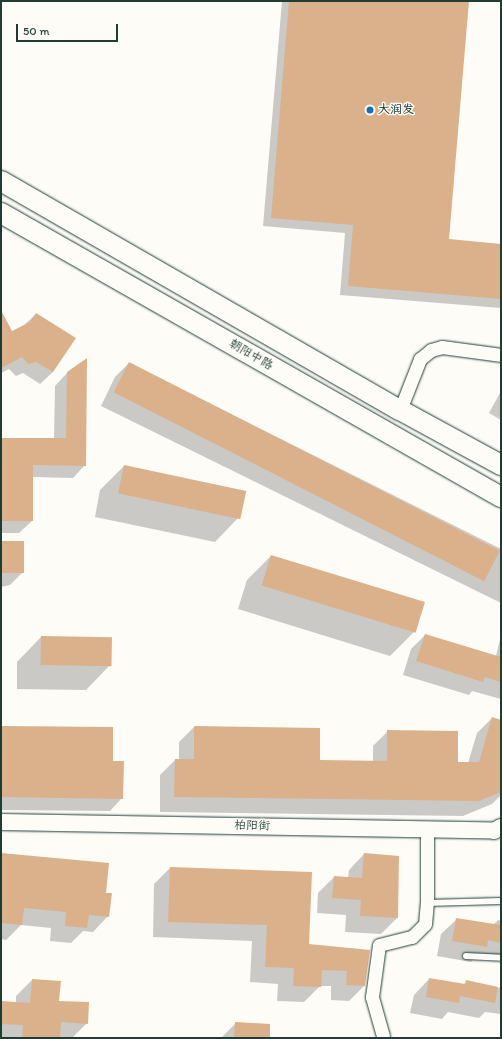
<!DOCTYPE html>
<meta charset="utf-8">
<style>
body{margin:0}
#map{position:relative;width:502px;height:1039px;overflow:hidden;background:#fdfcf7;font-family:Itim,"LXGW WenKai TC",sans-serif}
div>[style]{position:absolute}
.shadow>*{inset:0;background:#0003}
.building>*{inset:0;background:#dab18b;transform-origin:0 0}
.roads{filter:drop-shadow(0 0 1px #1f3d34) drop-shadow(0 0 1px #1f3d34)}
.service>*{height:6px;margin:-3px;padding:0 3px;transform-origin:3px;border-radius:3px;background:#fdfcf7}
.minor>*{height:13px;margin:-6.5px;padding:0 6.5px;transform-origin:6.5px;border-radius:6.5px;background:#fdfcf7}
.tertiary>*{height:16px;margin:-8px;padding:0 8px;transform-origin:8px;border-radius:8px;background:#fdfcf7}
.primary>*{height:20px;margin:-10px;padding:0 10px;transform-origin:10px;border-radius:10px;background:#fdfcf7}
.dots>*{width:11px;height:11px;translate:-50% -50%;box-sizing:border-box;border:2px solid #fdfcf7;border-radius:50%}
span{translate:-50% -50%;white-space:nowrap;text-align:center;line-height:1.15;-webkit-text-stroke:3px #fdfcf7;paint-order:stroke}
.poi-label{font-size:12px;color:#1f3d34;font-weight:700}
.left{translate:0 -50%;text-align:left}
.street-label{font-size:12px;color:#1f3d34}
.frame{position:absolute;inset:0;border:2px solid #1f3d34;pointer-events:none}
.scale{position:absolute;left:16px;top:24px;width:102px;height:18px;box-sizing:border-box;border:2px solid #1f3d34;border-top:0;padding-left:5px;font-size:12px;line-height:14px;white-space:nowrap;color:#1f3d34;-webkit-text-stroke:3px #fdfcf7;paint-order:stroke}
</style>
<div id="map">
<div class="shadow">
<i style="clip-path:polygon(282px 1px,468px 1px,448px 240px,501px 245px,501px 308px,340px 295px,345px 233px,263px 226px)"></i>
<i style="clip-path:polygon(36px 314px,53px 372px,40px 384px,23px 373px,16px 376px,9px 369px,1px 373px,1px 321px,11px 332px,23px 326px)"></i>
<i style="clip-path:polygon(129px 363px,501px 549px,501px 603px,101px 406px,115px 377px)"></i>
<i style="clip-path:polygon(67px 373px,85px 465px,73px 478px,32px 477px,32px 521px,19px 533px,1px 533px,1px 439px,54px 439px,55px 386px)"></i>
<i style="clip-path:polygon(501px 391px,501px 420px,489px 413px)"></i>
<i style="clip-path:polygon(124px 466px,239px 517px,215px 542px,95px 517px,100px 490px)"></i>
<i style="clip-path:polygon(1px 542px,22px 573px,10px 585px,1px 587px)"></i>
<i style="clip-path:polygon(271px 556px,414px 632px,390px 656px,238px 609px,247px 580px)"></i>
<i style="clip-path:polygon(1px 629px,2px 629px,1px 661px)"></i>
<i style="clip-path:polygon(425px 635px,496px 656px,501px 635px,501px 699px,472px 691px,469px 695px,403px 675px,411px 649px)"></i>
<i style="clip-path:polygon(41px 637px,110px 665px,86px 690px,17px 689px,17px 662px)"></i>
<i style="clip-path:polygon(492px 718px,501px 721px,501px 795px,492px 804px,463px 816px,160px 812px,160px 775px,175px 760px,179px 760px,179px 742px,194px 727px,319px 761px,373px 762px,373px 746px,388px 731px,457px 763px,468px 763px,477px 733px)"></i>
<i style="clip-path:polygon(1px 727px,112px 762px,122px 798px,110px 811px,1px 810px)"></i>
<i style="clip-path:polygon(1px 854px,105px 894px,108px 916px,93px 932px,83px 931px,71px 943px,50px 941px,51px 928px,21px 925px,6px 940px,1px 939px)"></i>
<i style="clip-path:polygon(364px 854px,398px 857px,397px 918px,381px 934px,345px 932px,346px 915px,317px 913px,318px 893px,334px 877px,348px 878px,349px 870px)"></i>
<i style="clip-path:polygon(170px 868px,308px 945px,369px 951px,364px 986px,349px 1001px,331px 1000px,331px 986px,320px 986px,304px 1002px,277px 1001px,278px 984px,250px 982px,252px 941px,153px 937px,154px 884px)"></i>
<i style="clip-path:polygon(457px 919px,493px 925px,498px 920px,501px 921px,501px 961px,476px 956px,471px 962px,437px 956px,441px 934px)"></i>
<i style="clip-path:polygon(429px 979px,463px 985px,466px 982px,499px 988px,501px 985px,501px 1014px,485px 1012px,479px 1018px,448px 1012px,442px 1019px,410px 1013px,414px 995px)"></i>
<i style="clip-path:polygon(32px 980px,87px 1023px,72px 1038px,1px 1038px,1px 1002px,16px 1003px,16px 996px)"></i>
<i style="clip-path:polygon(236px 1023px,269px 1038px,221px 1038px)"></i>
</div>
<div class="building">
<i style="clip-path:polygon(289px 1px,469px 1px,449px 239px,501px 244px,501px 299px,348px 286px,353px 225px,271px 218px)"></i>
<i style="clip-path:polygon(1px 310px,12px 331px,30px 322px,36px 313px,76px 338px,53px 372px,36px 362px,28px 364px,22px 357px,1px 368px)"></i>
<i style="clip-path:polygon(87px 358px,86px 466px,33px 465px,33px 521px,1px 521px,1px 438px,66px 438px,67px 372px)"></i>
<i style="left:129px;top:362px;width:416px;height:34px;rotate:27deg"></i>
<i style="left:124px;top:465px;width:125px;height:29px;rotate:12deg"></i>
<i style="left:1px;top:541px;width:23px;height:32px"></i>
<i style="left:271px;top:555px;width:161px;height:32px;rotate:17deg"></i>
<i style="clip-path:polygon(425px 634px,501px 657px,501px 682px,485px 677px,483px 682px,416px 661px)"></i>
<i style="left:41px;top:636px;width:71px;height:29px;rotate:1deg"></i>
<i style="clip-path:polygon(492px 717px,501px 720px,501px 792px,479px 801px,174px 797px,175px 759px,194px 759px,194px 726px,320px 728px,320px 760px,387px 761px,387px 730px,458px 731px,458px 762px,479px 762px)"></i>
<i style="clip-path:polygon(1px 726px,113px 727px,113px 761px,124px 761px,123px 799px,1px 797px)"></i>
<i style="clip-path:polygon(1px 853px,109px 863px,106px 893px,112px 893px,109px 917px,89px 915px,87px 928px,65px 926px,66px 912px,24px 908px,22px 925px,1px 923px)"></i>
<i style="clip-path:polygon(364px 853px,399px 856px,398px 918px,360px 916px,361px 900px,332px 898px,334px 876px,362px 878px)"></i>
<i style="clip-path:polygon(170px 867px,312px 872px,309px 944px,370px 950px,365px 986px,346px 985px,347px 971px,322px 970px,321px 987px,293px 986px,294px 968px,265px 967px,267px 925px,168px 922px)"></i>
<i style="clip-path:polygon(456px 918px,501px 925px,501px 943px,488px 940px,487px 947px,452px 941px)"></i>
<i style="clip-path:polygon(429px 978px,465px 984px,466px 980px,498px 987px,495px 1003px,460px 996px,459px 1003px,426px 997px)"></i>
<i style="clip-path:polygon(32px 979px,61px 981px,59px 1001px,89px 1002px,88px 1024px,61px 1022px,60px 1038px,22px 1038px,23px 1025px,1px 1024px,1px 1001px,30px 1003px)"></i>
<i style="clip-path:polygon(235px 1022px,270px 1024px,270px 1038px,234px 1038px)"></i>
</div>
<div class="roads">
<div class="service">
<i style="left:427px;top:903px;width:74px;rotate:-1.5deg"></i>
<i style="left:466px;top:956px;width:35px;rotate:3deg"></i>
</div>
<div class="minor">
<i style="left:400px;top:410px;width:55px;rotate:-68.6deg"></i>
<i style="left:420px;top:359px;width:14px;rotate:-39deg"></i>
<i style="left:431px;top:350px;width:11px;rotate:-15deg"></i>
<i style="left:442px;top:347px;width:60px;rotate:7.7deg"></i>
<i style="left:383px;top:1036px;width:41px;rotate:-105.8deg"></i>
<i style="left:372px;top:997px;width:52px;rotate:-82.3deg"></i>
<i style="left:379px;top:945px;width:34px;rotate:-14deg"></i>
<i style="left:412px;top:937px;width:18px;rotate:-45deg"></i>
<i style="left:425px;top:924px;width:21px;rotate:-85deg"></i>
<i style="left:427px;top:903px;width:73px;rotate:-90deg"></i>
</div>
<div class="tertiary">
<i style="left:1px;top:822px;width:493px;rotate:1deg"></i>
<i style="left:494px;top:831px;width:8px;rotate:-30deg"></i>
</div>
<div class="primary">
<i style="left:1px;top:181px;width:460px;rotate:29.9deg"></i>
<i style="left:400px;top:410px;width:115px;rotate:28.6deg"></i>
<i style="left:1px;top:213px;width:575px;rotate:29.6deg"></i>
</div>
</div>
<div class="dots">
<i style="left:370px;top:110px;background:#1f6fb2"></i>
</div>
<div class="poi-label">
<span class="left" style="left:378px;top:110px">大润发</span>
</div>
<div class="street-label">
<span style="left:251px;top:355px;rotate:30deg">朝阳中路</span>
<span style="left:252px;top:826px;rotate:1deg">柏阳街</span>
</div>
<div class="frame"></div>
<div class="scale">50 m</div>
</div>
